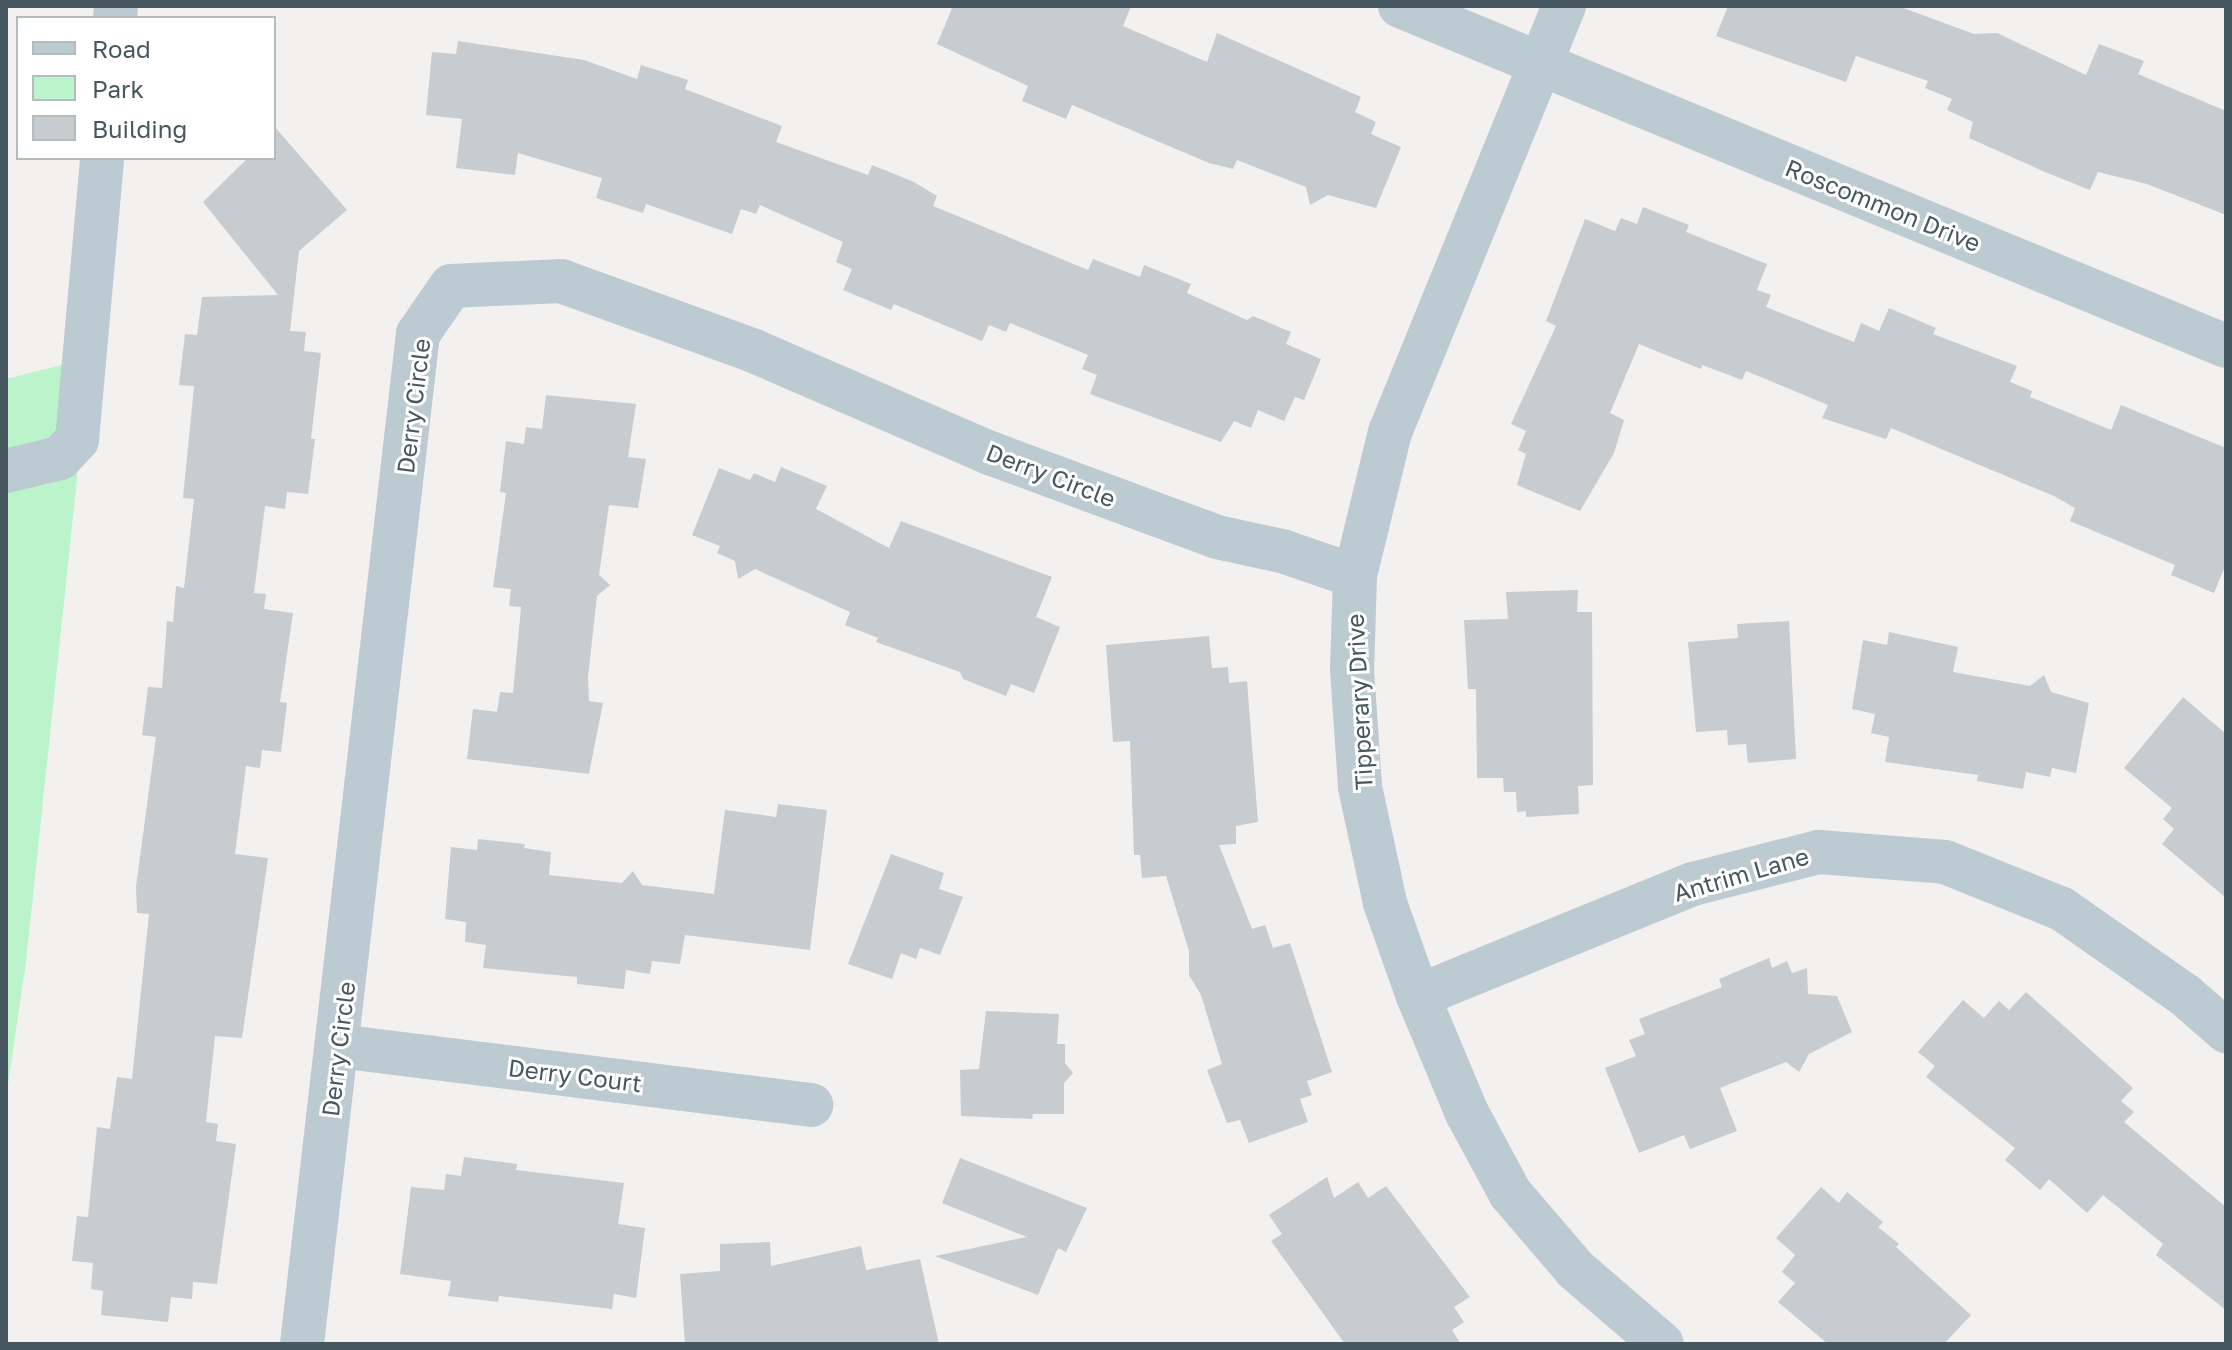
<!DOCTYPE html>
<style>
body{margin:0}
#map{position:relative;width:2232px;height:1350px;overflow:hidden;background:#f3f0f0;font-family:"Golos Text",sans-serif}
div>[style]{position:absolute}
.green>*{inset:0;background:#bbf4ca}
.building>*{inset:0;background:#c7ccd0}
.minor>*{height:44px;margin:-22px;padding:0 22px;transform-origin:22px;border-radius:22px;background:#bccad1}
span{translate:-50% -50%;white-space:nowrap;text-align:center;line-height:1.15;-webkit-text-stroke:6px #fff;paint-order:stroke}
.street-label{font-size:24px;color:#465760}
.frame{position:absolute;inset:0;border:8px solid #465760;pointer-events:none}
.legend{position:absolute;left:16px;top:16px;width:260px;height:144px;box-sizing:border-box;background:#fff;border:2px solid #b5bcbf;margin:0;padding:10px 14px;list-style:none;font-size:24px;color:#465760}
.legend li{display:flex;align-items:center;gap:16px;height:40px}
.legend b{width:40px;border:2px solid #b5bcbf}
</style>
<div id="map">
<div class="green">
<i style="clip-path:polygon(65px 364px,77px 479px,26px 962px,6px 1098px,6px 379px)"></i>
</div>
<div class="building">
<i style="clip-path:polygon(953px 6px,1131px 6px,1123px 26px,1207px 62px,1217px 33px,1361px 97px,1355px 112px,1376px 122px,1371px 134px,1401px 147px,1376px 208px,1328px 195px,1310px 205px,1306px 187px,1237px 160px,1233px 169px,1209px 163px,1072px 105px,1066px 119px,1022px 101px,1028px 86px,937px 44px)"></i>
<i style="clip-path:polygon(1728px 6px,1898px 6px,1974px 34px,1997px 33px,2086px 75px,2099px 44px,2144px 61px,2138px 74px,2226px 111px,2226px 215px,2147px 184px,2098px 172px,2090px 190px,2045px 172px,1969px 138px,1973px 122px,1947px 110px,1952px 99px,1925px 88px,1928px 81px,1856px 56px,1846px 82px,1716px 36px)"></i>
<i style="clip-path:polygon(458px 41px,584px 60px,637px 79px,641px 65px,688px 80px,685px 89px,782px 126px,776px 142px,868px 175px,872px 165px,914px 182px,937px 196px,933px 206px,1088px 270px,1093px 259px,1140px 277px,1144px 265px,1191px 284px,1187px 293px,1247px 320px,1253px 316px,1291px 332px,1286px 344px,1321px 359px,1304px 400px,1295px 397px,1284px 421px,1258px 410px,1251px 428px,1234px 421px,1221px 442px,1090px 394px,1097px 375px,1082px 369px,1088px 355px,1010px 323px,1006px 332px,989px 325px,982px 341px,894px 304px,891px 310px,843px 290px,852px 269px,836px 262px,843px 242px,760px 205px,756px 214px,741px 209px,732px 234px,646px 204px,643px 213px,596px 198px,602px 178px,518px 153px,515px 175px,456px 168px,462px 119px,426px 115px,432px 52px,456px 54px)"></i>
<i style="clip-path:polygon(274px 126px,347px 210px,299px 251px,290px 331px,306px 332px,304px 351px,321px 353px,311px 439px,315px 439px,308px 494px,287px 492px,285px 509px,265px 506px,254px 593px,266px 594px,264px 609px,293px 613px,280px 702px,287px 703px,281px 752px,262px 750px,260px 768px,246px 766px,235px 854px,268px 858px,242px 1038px,215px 1036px,206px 1122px,218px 1124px,216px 1141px,236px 1144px,217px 1284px,193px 1282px,192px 1299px,171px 1297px,168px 1322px,101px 1315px,103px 1291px,91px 1289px,93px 1263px,72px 1261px,77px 1216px,88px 1217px,97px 1127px,110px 1129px,117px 1077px,132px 1079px,149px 914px,137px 913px,136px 887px,156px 737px,142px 735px,148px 687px,162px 688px,167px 621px,173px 622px,176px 586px,184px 588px,194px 499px,183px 498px,194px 386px,179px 385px,185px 334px,197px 335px,202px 297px,278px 295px,203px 202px,248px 158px,274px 158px)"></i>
<i style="clip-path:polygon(1643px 207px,1689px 225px,1686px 232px,1767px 264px,1757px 290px,1771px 295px,1766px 307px,1854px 342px,1861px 323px,1879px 331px,1889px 308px,1936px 328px,1933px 334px,2017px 366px,2010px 382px,2032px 391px,2030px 397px,2111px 430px,2121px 405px,2226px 448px,2226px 564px,2214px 593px,2171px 575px,2175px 565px,2070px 521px,2075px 508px,2054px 496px,1891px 428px,1886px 439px,1822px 418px,1828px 405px,1746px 371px,1742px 380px,1702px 365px,1701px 369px,1639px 344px,1610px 413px,1624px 420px,1614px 453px,1580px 511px,1517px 485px,1526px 454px,1518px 450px,1526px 431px,1511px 424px,1556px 326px,1546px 321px,1585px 219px,1615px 231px,1621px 218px,1637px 224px)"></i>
<i style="clip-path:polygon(546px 395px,636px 404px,628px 457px,646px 459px,638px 508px,609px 505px,599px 575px,610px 585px,597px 596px,588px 677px,589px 701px,603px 703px,589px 774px,467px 759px,473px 709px,497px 712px,500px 692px,513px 693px,521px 607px,509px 606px,511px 589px,493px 587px,506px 493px,500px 492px,506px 441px,524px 444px,526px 427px,542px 429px)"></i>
<i style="clip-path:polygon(781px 467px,827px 486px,816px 509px,889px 548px,901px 521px,1052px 577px,1036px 617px,1060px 627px,1034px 693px,1011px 684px,1006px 696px,963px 679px,960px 672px,876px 642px,878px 638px,845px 625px,850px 612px,755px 569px,738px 579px,735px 561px,717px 553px,720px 546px,692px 535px,719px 468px,750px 480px,754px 473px,775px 482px)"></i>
<i style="clip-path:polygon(1578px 590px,1577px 612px,1592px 612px,1593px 785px,1578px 786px,1579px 814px,1526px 817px,1526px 811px,1517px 812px,1516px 792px,1504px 792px,1503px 778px,1477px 778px,1476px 689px,1468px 689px,1464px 620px,1508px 619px,1506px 592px)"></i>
<i style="clip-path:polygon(1789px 621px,1796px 759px,1748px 763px,1746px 744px,1728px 745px,1727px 730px,1696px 732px,1688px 642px,1738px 638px,1737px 624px)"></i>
<i style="clip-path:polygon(1889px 632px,1958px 647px,1953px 672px,2030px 686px,2044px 675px,2051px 692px,2089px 703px,2076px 773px,2052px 768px,2050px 777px,2026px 772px,2023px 789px,1977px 781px,1978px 775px,1885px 762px,1889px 737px,1871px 733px,1875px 714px,1852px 709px,1863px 640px,1887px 645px)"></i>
<i style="clip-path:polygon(1209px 636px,1212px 668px,1228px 667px,1229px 683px,1247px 681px,1258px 822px,1236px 826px,1236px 844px,1219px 845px,1252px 929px,1265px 925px,1273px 948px,1290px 943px,1332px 1072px,1307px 1081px,1312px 1095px,1300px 1099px,1308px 1122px,1249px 1143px,1240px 1120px,1227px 1123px,1207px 1070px,1222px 1064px,1201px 995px,1189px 975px,1189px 951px,1166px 876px,1142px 878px,1140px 855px,1134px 855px,1130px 741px,1113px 742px,1106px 645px)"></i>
<i style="clip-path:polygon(2183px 697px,2226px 734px,2226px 898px,2162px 844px,2174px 829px,2163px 819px,2172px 808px,2124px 768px)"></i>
<i style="clip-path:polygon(778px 804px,827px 810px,810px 950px,685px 935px,680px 964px,652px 961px,650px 974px,626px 970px,624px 989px,577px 984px,577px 977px,483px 968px,486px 945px,465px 942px,466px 922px,445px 919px,451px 847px,477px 850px,478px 839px,525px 844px,524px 848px,551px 852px,549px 875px,622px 883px,633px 871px,642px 885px,714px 894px,725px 810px,776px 817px)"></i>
<i style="clip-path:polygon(891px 854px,944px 873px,939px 889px,963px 897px,940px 955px,920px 948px,916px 959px,901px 953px,892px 979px,848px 964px)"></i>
<i style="clip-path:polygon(1769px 958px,1772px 968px,1787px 961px,1792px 973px,1807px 968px,1808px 994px,1837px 996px,1852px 1032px,1809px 1054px,1799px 1072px,1786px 1062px,1720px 1088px,1737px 1131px,1690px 1149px,1684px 1135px,1639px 1153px,1605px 1068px,1636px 1056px,1629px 1040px,1645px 1034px,1639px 1019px,1722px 987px,1719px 979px)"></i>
<i style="clip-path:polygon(2026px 992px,2133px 1088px,2121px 1101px,2134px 1112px,2124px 1122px,2226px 1207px,2226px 1310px,2156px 1255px,2163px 1244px,2103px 1195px,2087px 1213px,2049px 1179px,2040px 1190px,2005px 1160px,2015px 1148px,1926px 1077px,1935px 1066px,1918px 1052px,1963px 1000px,1984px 1018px,1999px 1001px,2009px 1010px)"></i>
<i style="clip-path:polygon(986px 1011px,1059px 1014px,1057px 1044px,1065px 1044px,1065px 1063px,1073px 1073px,1064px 1083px,1064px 1114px,1033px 1114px,1032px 1119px,961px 1116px,960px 1070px,979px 1069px)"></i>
<i style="clip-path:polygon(464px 1157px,517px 1164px,516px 1170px,624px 1183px,618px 1224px,645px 1228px,636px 1298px,614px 1294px,612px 1309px,499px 1296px,498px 1302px,448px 1296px,451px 1281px,400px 1274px,411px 1187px,444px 1190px,446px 1174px,461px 1176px)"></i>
<i style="clip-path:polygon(960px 1158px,1087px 1208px,1066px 1252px,1058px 1248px,1038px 1295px,935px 1256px,1027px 1237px,942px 1203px)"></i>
<i style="clip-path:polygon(1327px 1177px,1334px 1198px,1358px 1182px,1368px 1198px,1386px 1186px,1470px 1297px,1454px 1307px,1464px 1322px,1452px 1330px,1461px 1344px,1345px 1344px,1271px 1241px,1282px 1234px,1269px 1215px)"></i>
<i style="clip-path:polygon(1821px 1187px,1839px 1203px,1847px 1192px,1883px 1222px,1878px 1227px,1899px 1244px,1896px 1247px,1971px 1315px,1944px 1344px,1828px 1344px,1778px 1302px,1795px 1283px,1782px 1272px,1795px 1255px,1776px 1238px)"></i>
<i style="clip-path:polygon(770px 1242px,771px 1266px,861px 1246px,866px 1270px,920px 1259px,939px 1344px,685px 1344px,680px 1274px,720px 1271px,720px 1244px)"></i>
</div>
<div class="minor">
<i style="left:1400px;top:6px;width:893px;rotate:22.37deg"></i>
<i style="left:1564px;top:6px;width:460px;rotate:112.2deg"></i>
<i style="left:1390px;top:432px;width:148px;rotate:103.7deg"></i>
<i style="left:1355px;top:576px;width:93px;rotate:91.8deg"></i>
<i style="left:1352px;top:669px;width:118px;rotate:86.1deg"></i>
<i style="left:1360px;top:787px;width:119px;rotate:77.8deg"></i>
<i style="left:1385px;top:903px;width:99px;rotate:70.5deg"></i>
<i style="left:1418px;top:996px;width:127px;rotate:67.3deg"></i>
<i style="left:1467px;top:1113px;width:91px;rotate:61.7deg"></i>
<i style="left:1510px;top:1193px;width:101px;rotate:49.4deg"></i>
<i style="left:1576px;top:1270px;width:113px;rotate:40.7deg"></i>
<i style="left:115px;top:18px;width:12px;rotate:-85deg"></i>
<i style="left:6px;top:471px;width:56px;rotate:-13.5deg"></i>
<i style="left:60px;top:458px;width:25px;rotate:-47deg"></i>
<i style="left:77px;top:440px;width:283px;rotate:-84.9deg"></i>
<i style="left:1418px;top:996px;width:297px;rotate:-22.2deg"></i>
<i style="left:1693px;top:884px;width:130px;rotate:-14.3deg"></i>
<i style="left:1819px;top:852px;width:126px;rotate:4.5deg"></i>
<i style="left:1945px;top:862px;width:126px;rotate:21.9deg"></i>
<i style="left:2062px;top:909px;width:150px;rotate:35deg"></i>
<i style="left:2185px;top:995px;width:55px;rotate:41.3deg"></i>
<i style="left:338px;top:1046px;width:477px;rotate:7.1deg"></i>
<i style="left:302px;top:1344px;width:1017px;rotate:-83.45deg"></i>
<i style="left:418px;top:334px;width:58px;rotate:-55.5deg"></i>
<i style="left:451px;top:286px;width:110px;rotate:-2.6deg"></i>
<i style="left:561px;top:281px;width:205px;rotate:19.9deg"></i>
<i style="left:754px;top:351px;width:257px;rotate:23.4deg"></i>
<i style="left:990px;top:453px;width:242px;rotate:20.3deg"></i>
<i style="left:1217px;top:537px;width:66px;rotate:12.2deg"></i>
<i style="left:1282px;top:551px;width:77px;rotate:18.9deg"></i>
</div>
<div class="street-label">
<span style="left:1883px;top:205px;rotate:22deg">Roscommon Drive</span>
<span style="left:413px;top:406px;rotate:-83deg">Derry Circle</span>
<span style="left:1051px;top:475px;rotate:21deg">Derry Circle</span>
<span style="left:1359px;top:702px;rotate:-93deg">Tipperary Drive</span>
<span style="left:1741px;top:874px;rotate:-16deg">Antrim Lane</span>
<span style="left:338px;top:1049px;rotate:-83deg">Derry Circle</span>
<span style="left:575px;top:1075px;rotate:7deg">Derry Court</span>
</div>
<div class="frame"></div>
<ul class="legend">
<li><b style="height:10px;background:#bccad1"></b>Road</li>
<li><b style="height:22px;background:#bbf4ca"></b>Park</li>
<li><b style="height:22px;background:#c7ccd0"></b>Building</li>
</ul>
</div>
